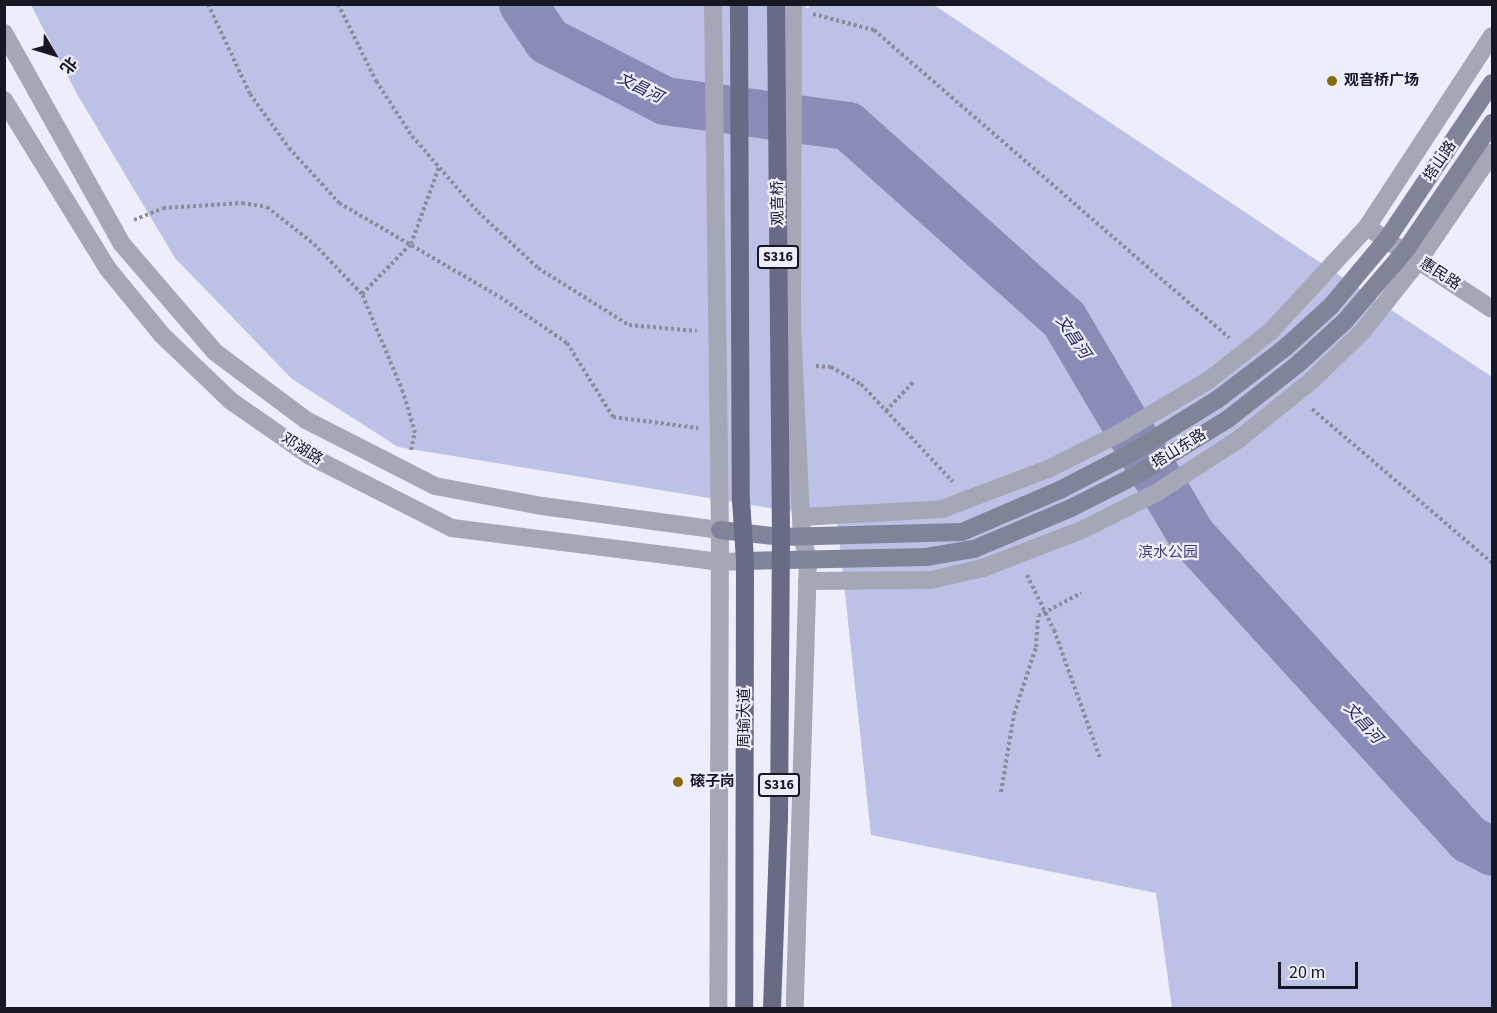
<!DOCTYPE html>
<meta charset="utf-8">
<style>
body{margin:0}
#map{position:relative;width:1497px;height:1013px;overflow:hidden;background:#eceefc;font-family:"Source Sans 3","Noto Sans SC",sans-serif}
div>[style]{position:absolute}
.green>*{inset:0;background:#bcc2e6}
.river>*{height:48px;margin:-24px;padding:0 24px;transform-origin:24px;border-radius:24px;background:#878db7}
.path>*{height:4px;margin-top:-2px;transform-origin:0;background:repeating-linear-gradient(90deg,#8b8c99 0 3px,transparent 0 6px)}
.minor>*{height:18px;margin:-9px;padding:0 9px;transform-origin:9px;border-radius:9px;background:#a4a7b6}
.tertiary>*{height:18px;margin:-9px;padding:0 9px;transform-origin:9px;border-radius:9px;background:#a4a7b6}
.secondary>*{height:18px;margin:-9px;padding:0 9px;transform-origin:9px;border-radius:9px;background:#808499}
.primary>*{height:18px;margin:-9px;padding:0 9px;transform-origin:9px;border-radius:9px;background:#676b85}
.minor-bridge>*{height:18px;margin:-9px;padding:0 9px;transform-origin:9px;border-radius:9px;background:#a4a7b6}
.secondary-bridge>*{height:18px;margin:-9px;padding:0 9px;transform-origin:9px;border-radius:9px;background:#808499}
.dots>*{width:16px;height:16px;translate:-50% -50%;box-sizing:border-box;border:3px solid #eceefc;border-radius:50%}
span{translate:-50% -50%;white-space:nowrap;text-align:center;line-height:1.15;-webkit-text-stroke:4.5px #eceefc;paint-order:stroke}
.shield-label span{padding:2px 4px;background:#eceefc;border:2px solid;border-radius:4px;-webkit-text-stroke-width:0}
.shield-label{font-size:14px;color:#161723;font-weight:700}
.poi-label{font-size:15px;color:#161723;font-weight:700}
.left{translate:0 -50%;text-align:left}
.street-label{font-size:15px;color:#161723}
.park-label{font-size:15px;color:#3c4077}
.water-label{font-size:16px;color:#232559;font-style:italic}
.frame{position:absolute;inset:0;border:6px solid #161723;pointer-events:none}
.north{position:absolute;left:24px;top:24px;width:60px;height:60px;-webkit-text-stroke:4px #eceefc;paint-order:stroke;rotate:128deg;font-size:16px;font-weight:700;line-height:24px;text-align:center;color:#161723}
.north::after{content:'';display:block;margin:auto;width:21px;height:27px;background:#161723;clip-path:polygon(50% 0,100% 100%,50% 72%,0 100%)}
.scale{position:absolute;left:1278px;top:962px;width:80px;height:27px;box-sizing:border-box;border:3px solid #161723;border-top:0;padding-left:8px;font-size:18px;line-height:21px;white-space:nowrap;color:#161723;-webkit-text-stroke:4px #eceefc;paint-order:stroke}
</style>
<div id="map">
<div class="green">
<i style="clip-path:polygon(803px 4px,808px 9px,810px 4px,934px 5px,1492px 377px,1492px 1008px,1172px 1008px,1156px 893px,871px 835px,837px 519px,398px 447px,292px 379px,175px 258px,77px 94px,31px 5px)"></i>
</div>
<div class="river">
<i style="left:523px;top:4px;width:45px;rotate:56deg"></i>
<i style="left:548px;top:41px;width:131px;rotate:27.1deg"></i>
<i style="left:665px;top:101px;width:185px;rotate:7.8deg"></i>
<i style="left:848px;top:126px;width:290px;rotate:41.8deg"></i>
<i style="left:1064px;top:319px;width:252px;rotate:59.5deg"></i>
<i style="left:1192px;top:536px;width:411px;rotate:47.6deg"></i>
<i style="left:1469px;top:839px;width:26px;rotate:29deg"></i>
</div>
<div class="path">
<i style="left:208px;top:4px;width:99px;rotate:65deg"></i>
<i style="left:250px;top:94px;width:67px;rotate:54.2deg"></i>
<i style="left:289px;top:148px;width:74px;rotate:47.7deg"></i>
<i style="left:339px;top:203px;width:186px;rotate:30.3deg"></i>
<i style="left:500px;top:297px;width:81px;rotate:34.5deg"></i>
<i style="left:567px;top:343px;width:87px;rotate:58.1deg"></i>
<i style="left:613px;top:417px;width:86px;rotate:7.4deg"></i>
<i style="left:338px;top:4px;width:86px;rotate:63.7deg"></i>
<i style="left:376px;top:81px;width:66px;rotate:56.8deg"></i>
<i style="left:412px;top:136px;width:101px;rotate:49deg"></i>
<i style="left:478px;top:212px;width:82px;rotate:43deg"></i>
<i style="left:538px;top:268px;width:107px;rotate:32.1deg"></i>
<i style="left:629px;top:325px;width:68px;rotate:5deg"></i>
<i style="left:813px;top:14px;width:63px;rotate:14.7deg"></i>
<i style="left:874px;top:30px;width:470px;rotate:40.9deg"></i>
<i style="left:134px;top:220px;width:31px;rotate:-22deg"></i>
<i style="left:163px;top:208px;width:79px;rotate:-3.6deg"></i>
<i style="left:242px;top:203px;width:25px;rotate:9deg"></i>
<i style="left:267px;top:207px;width:60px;rotate:38.2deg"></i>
<i style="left:314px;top:244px;width:69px;rotate:46.2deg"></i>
<i style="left:816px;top:366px;width:15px;rotate:4deg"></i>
<i style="left:831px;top:367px;width:34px;rotate:30deg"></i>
<i style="left:861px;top:384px;width:134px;rotate:46.8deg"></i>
<i style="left:1312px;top:409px;width:237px;rotate:40.5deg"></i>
<i style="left:886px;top:411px;width:42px;rotate:-46.9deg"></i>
<i style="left:411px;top:450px;width:17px;rotate:-77deg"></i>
<i style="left:415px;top:433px;width:43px;rotate:-106.3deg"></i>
<i style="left:403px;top:392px;width:106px;rotate:-112.7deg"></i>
<i style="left:362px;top:294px;width:70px;rotate:-45.6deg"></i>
<i style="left:411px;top:244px;width:82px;rotate:-70deg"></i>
<i style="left:1027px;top:575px;width:61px;rotate:63.9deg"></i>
<i style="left:1054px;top:630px;width:136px;rotate:70.2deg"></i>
<i style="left:1001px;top:792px;width:79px;rotate:-80.5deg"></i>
<i style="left:1014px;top:714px;width:71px;rotate:-71.8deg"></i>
<i style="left:1036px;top:647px;width:31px;rotate:-86deg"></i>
<i style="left:1038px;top:616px;width:49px;rotate:-28.1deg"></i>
</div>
<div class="minor">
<i style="left:713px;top:4px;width:526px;rotate:89.24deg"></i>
<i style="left:720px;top:530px;width:478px;rotate:90.2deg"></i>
<i style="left:793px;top:4px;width:323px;rotate:90.2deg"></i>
<i style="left:792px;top:327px;width:209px;rotate:87.3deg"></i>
<i style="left:802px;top:536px;width:25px;rotate:76deg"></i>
<i style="left:808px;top:560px;width:448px;rotate:91.7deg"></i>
<i style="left:4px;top:33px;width:242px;rotate:60.8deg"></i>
<i style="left:122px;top:244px;width:143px;rotate:49.3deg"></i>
<i style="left:215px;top:352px;width:114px;rotate:36.8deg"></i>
<i style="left:306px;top:420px;width:145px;rotate:27.1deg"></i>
<i style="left:435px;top:486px;width:109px;rotate:10.6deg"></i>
<i style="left:542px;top:506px;width:180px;rotate:7.7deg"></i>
<i style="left:4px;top:100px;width:198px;rotate:58.4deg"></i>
<i style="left:108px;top:269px;width:85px;rotate:50.7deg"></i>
<i style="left:162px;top:335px;width:95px;rotate:43.7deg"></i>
<i style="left:231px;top:401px;width:96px;rotate:34.8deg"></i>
<i style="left:310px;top:456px;width:159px;rotate:26.9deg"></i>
<i style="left:452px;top:528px;width:270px;rotate:7.2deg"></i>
<i style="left:720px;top:562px;width:25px;rotate:-2deg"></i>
<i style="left:1271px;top:331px;width:142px;rotate:-47.3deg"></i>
<i style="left:1367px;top:227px;width:228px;rotate:-56.8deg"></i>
<i style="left:1311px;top:381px;width:71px;rotate:-43.9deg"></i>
<i style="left:1362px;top:332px;width:92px;rotate:-51.6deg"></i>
<i style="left:1419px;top:260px;width:130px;rotate:-55.7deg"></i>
<i style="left:801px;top:517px;width:141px;rotate:-3.2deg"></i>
<i style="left:807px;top:581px;width:124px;rotate:-0.5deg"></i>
<i style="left:931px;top:580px;width:53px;rotate:-13deg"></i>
</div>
<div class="tertiary">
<i style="left:1367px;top:227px;width:149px;rotate:33.3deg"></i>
</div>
<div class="secondary">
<i style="left:1286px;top:347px;width:61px;rotate:-42.3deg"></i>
<i style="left:1331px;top:306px;width:87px;rotate:-50.1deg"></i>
<i style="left:1387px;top:239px;width:188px;rotate:-56.1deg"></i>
<i style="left:1298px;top:364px;width:64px;rotate:-42.5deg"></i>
<i style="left:1345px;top:321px;width:92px;rotate:-49.4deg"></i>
<i style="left:1405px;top:251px;width:155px;rotate:-55.8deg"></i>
<i style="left:720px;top:530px;width:61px;rotate:6.5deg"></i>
<i style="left:781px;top:537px;width:181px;rotate:-1.6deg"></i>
<i style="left:745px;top:561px;width:181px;rotate:-1.3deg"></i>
<i style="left:926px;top:557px;width:49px;rotate:-9.5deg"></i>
</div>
<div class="primary">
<i style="left:739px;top:4px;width:496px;rotate:89.8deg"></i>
<i style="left:741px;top:500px;width:61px;rotate:86.2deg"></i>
<i style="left:745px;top:561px;width:447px;rotate:90.1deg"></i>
<i style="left:772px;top:1008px;width:188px;rotate:-87.9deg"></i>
<i style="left:779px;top:820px;width:283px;rotate:-89.6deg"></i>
<i style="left:781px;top:537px;width:533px;rotate:-90.54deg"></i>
</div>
<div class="minor-bridge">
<i style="left:942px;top:509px;width:111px;rotate:-20.6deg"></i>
<i style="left:1046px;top:470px;width:83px;rotate:-26.6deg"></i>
<i style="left:1120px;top:433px;width:104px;rotate:-30.8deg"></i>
<i style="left:1209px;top:380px;width:79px;rotate:-38.3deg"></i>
<i style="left:983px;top:568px;width:108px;rotate:-21.1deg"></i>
<i style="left:1084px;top:529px;width:80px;rotate:-26.6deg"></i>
<i style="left:1156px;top:493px;width:99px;rotate:-33deg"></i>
<i style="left:1239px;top:439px;width:92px;rotate:-38.9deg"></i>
</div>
<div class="secondary-bridge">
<i style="left:962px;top:532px;width:107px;rotate:-23.2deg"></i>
<i style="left:1060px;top:490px;width:80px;rotate:-27.5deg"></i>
<i style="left:1131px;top:453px;width:102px;rotate:-31.8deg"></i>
<i style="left:1218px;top:399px;width:86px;rotate:-37.4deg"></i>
<i style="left:974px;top:549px;width:105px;rotate:-22.9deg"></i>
<i style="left:1071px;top:508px;width:77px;rotate:-26.9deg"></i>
<i style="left:1140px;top:473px;width:103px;rotate:-31.5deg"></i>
<i style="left:1228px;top:419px;width:89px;rotate:-38.2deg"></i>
</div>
<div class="dots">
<i style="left:1332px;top:81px;background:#866b06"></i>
<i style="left:678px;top:782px;background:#866b06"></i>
</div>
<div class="shield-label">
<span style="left:778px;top:257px">S316</span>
<span style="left:779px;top:785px">S316</span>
</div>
<div class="poi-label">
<span class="left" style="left:1344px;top:81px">观音桥广场</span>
<span class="left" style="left:690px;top:782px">磙子岗</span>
</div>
<div class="street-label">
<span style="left:1440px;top:161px;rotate:-56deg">塔山路</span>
<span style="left:778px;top:203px;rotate:-91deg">观音桥</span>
<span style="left:1440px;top:274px;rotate:33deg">惠民路</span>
<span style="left:302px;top:449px;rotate:32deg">邓湖路</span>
<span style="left:1179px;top:449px;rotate:-32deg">塔山东路</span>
<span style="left:745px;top:718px;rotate:-90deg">周瑜大道</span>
</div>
<div class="park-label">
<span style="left:1168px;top:553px">滨水公园</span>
</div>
<div class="water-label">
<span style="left:640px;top:88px;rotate:26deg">文昌河</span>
<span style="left:1073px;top:337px;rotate:56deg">文昌河</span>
<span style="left:1363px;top:723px;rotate:48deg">文昌河</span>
</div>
<div class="frame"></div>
<div class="north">北</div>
<div class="scale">20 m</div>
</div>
